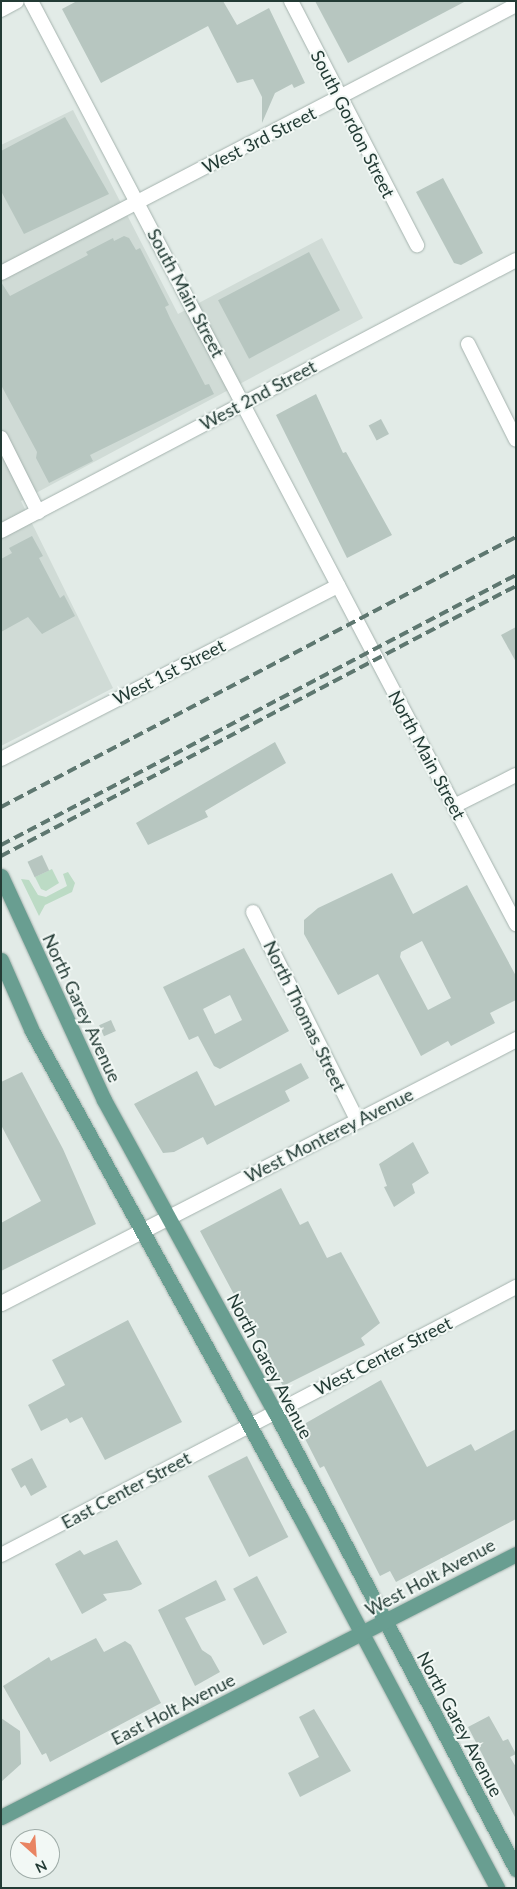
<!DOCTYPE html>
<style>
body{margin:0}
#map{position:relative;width:517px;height:1889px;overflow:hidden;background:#e2ebe7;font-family:Lato,sans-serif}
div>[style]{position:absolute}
.built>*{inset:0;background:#d0dbd6}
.green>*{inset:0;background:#bcdbc5}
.building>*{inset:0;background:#b7c6c0;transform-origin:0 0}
.roads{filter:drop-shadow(0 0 1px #a5b3ae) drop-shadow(0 0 1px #a5b3ae)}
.minor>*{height:14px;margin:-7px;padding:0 7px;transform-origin:7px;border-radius:7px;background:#fff}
.tertiary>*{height:15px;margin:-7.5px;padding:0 7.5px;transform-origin:7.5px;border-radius:7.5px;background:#fff}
.primary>*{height:15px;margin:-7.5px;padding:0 7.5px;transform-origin:7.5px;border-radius:7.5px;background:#699e91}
.rail>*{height:4px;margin-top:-2px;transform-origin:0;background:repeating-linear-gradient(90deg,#5e7770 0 10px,transparent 0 15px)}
span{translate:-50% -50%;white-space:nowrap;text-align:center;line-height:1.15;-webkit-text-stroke:4px #f2f8f5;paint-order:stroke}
.street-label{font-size:18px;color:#233b35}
.frame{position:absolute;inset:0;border:2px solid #233b35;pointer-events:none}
.north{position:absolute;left:10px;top:1829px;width:50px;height:50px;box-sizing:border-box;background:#f2f8f5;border:1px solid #9faca8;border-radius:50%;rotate:154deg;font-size:14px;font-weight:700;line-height:20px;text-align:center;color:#233b35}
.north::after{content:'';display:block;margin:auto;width:18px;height:22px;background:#e98462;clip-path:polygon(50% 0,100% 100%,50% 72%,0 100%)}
</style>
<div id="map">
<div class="built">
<i style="clip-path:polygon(73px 110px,178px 314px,322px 238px,363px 318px,21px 501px,113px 688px,1px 746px,1px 145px)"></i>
</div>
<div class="green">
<i style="clip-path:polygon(52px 869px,59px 883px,46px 891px,41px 889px,35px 877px)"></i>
<i style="clip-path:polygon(68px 872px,75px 883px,72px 892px,45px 905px,39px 916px,21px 879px,29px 880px,38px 895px,46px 897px,67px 886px,63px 874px)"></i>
</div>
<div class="building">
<i style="clip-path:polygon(77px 1px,223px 1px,237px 25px,269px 8px,305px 83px,294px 88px,292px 84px,275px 93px,262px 123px,262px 97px,253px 79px,237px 83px,208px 26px,101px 83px,62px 9px)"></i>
<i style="clip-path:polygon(315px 1px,466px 1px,348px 63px)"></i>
<i style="clip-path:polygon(65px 117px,109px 194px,24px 234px,1px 191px,1px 151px)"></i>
<i style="clip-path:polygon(443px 178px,483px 253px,461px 265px,454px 263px,416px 192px)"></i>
<i style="clip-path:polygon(124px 236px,129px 238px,136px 250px,140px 248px,169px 305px,165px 307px,170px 318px,205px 385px,209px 384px,214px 394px,90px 455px,93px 461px,49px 483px,36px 458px,37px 452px,1px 385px,1px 282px,10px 296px,88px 255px,86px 252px,113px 238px,114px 241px)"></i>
<i style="left:309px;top:252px;width:66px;height:103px;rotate:62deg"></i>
<i style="clip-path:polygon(316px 394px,343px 453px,346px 452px,392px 535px,347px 558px,276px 415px)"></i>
<i style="left:381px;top:419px;width:17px;height:14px;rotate:62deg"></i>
<i style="clip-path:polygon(32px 536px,43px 556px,39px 558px,60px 598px,64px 595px,75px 616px,42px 634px,28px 617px,1px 632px,1px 559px,12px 553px,9px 548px)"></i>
<i style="clip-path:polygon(516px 627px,516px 662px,501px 635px)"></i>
<i style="clip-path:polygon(275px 742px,286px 763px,205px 811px,208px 817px,148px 845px,136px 823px)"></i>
<i style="left:42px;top:855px;width:17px;height:16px;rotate:65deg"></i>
<i style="clip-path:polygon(evenodd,392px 873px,413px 914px,467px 885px,516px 976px,516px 1000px,490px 1013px,495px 1023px,451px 1046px,448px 1041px,421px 1056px,378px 974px,338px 995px,304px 934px,304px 920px,318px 908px,392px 873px,422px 941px,451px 998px,428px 1010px,400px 957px,401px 952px,422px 941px)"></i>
<i style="clip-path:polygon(evenodd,244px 948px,289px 1031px,220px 1069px,214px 1066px,198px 1036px,189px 1040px,163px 987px,244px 948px,230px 995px,242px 1020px,215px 1034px,203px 1009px,230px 995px)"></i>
<i style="left:111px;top:1020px;width:12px;height:13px;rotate:66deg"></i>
<i style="clip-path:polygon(301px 1063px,309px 1078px,285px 1091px,290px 1101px,207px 1145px,203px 1137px,174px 1152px,163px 1153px,134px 1104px,197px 1071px,215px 1106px)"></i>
<i style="clip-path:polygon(22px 1072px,63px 1149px,96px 1224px,1px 1271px,1px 1223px,41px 1201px,1px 1125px,1px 1082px)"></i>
<i style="clip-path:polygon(413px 1142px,429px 1173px,412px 1184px,415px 1193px,394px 1207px,384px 1187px,387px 1186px,379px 1164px)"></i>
<i style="clip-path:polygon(281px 1188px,300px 1225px,308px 1221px,327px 1258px,341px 1252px,380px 1323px,361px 1338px,365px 1345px,283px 1386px,200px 1231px)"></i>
<i style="clip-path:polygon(128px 1320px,182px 1422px,105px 1460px,82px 1417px,70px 1423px,67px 1418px,41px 1431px,28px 1405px,65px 1385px,52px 1360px)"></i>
<i style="clip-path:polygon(381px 1380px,427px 1467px,471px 1444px,475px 1451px,516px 1429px,516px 1519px,396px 1582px,390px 1571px,380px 1576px,324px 1466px,320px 1468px,299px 1427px)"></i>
<i style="left:247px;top:1456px;width:91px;height:44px;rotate:63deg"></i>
<i style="clip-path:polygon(32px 1458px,47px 1487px,31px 1496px,25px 1485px,21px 1488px,11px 1469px)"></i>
<i style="clip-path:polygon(117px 1540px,142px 1584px,131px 1590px,103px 1594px,107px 1600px,82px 1614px,55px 1564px,80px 1550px,84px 1555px)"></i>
<i style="left:257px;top:1576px;width:64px;height:27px;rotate:62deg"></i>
<i style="clip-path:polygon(216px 1580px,226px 1600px,185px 1618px,202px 1650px,211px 1656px,220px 1672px,195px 1686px,158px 1610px)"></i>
<i style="clip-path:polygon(96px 1638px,104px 1652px,125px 1641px,131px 1645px,161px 1703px,50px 1762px,46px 1753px,42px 1755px,3px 1686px,49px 1657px,51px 1661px)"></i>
<i style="clip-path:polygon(314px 1709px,351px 1771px,300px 1797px,288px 1773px,319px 1757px,299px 1717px)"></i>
<i style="clip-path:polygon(489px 1716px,503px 1741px,508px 1739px,516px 1754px,510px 1757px,516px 1767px,516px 1819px,468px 1727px)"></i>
<i style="clip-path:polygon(1px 1718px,20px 1731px,21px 1764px,1px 1782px)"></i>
</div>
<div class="roads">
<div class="minor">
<i style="left:31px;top:1px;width:1043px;rotate:62.28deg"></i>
<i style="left:291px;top:1px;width:275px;rotate:62.7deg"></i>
<i style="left:1px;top:10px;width:18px;rotate:-29deg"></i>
<i style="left:1px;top:273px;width:581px;rotate:-27.49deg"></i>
<i style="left:468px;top:344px;width:107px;rotate:63.4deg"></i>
<i style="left:1px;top:438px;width:83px;rotate:63.4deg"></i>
<i style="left:1px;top:531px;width:582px;rotate:-27.75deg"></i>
<i style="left:1px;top:759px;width:379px;rotate:-27.2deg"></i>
<i style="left:454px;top:806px;width:69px;rotate:-26.6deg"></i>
<i style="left:253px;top:912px;width:233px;rotate:63.4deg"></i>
<i style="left:1px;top:1555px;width:581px;rotate:-27.49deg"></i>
</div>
<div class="tertiary">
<i style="left:1px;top:1303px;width:579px;rotate:-27.14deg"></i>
</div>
<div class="primary">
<i style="left:1px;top:876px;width:247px;rotate:65.3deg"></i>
<i style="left:104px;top:1100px;width:356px;rotate:61.3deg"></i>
<i style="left:275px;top:1412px;width:517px;rotate:62.19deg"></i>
<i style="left:1px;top:960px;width:77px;rotate:66.4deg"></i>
<i style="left:32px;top:1031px;width:555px;rotate:61.13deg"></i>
<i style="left:300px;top:1517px;width:420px;rotate:62deg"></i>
<i style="left:1px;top:1817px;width:578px;rotate:-27.05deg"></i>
</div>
</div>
<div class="rail">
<i style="left:1px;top:807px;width:581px;rotate:-27.67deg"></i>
<i style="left:1px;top:845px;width:581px;rotate:-27.67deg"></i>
<i style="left:1px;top:856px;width:581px;rotate:-27.67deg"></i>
</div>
<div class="street-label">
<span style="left:353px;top:124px;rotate:63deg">South Gordon Street</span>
<span style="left:259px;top:140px;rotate:-27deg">West 3rd Street</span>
<span style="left:186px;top:293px;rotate:62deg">South Main Street</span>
<span style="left:258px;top:395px;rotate:-28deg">West 2nd Street</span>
<span style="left:169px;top:672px;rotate:-27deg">West 1st Street</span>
<span style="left:427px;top:755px;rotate:62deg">North Main Street</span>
<span style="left:82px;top:1008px;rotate:65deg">North Garey Avenue</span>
<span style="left:305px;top:1016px;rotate:64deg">North Thomas Street</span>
<span style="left:329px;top:1135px;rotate:-27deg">West Monterey Avenue</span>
<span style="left:383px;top:1356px;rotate:-27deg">West Center Street</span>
<span style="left:270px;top:1366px;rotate:62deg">North Garey Avenue</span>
<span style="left:126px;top:1490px;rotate:-28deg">East Center Street</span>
<span style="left:430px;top:1577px;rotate:-28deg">West Holt Avenue</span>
<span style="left:173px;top:1709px;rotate:-27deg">East Holt Avenue</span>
<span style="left:460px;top:1724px;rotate:62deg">North Garey Avenue</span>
</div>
<div class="frame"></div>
<div class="north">N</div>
</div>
